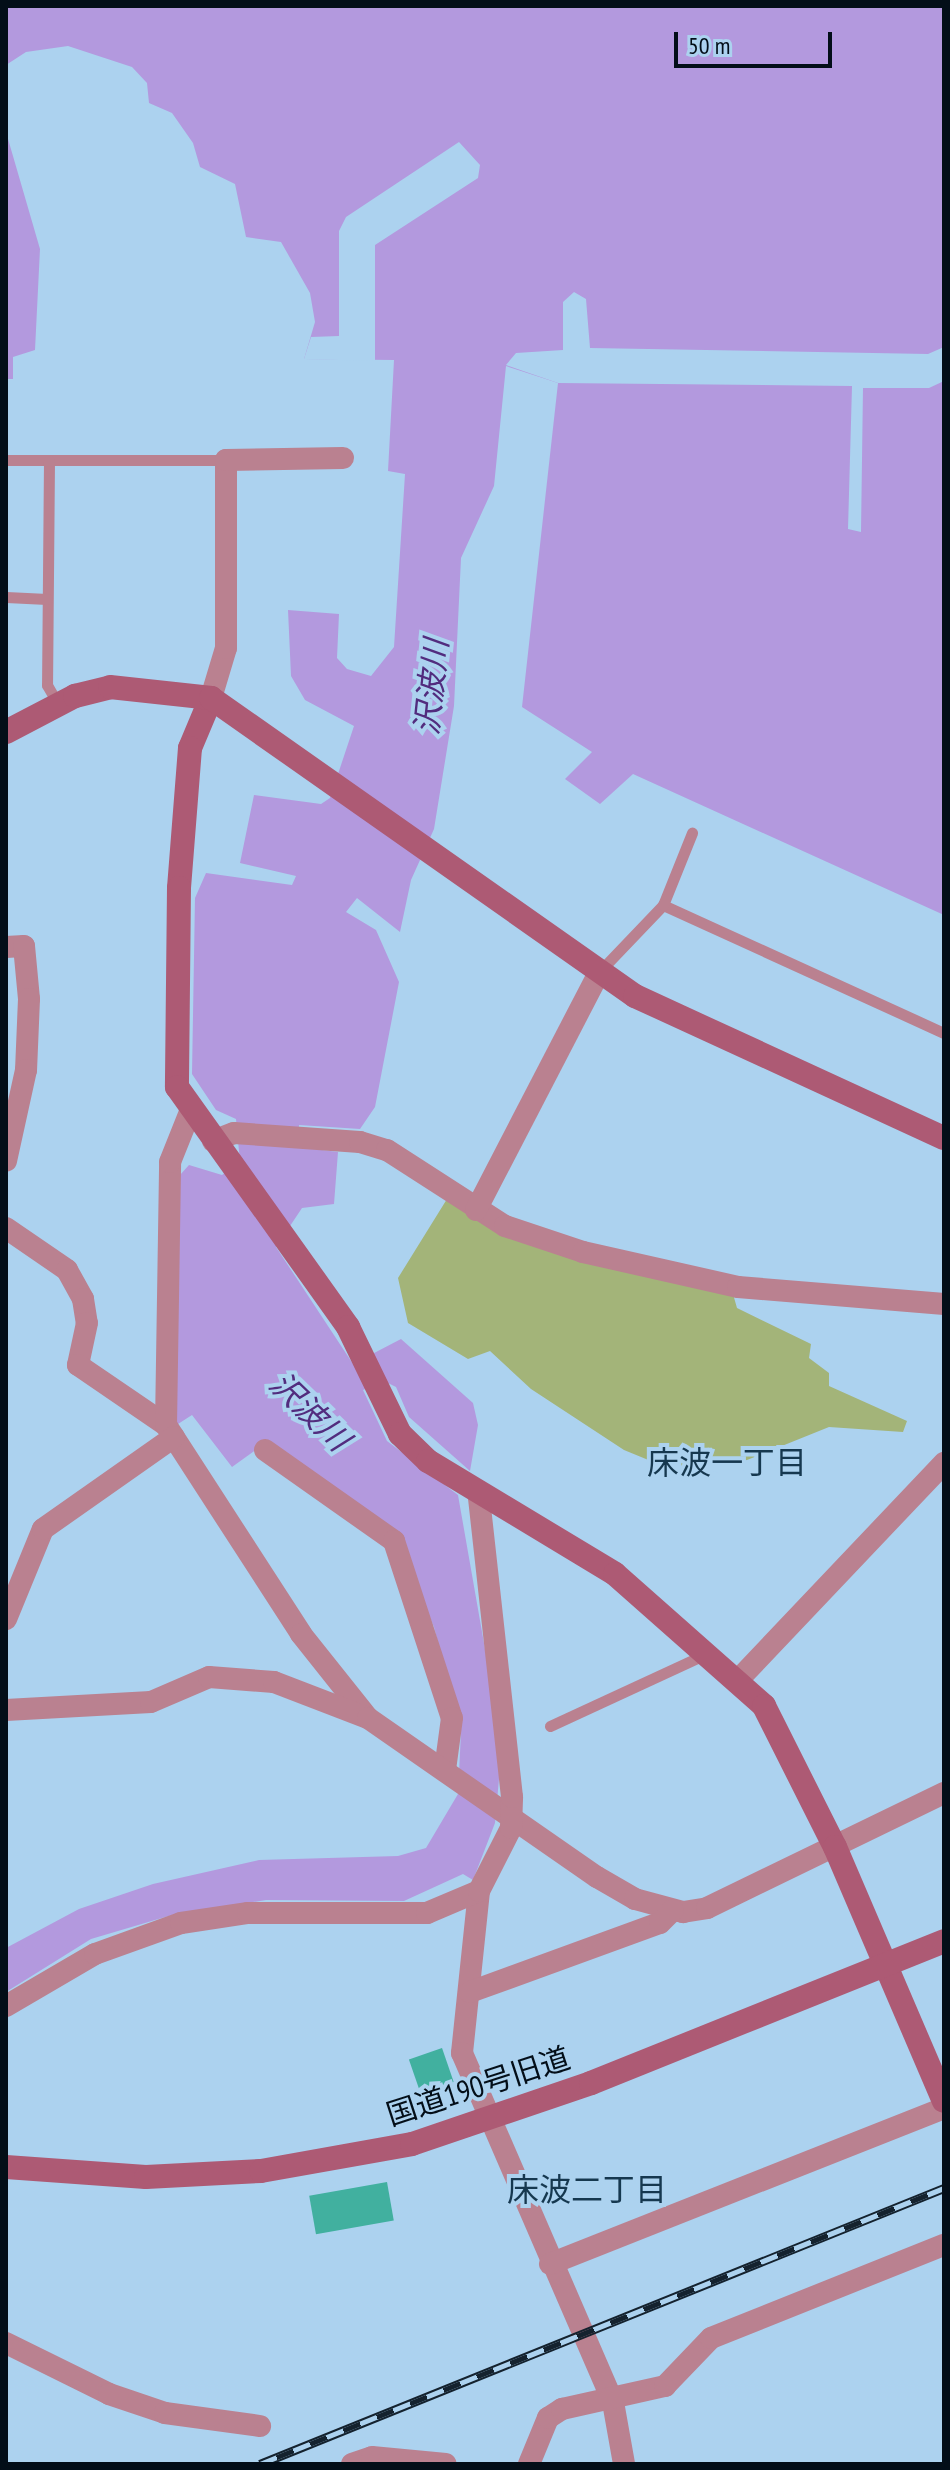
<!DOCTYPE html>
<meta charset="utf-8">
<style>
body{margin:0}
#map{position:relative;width:950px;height:2470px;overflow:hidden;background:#acd2ef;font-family:"PT Sans Narrow","Noto Sans JP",sans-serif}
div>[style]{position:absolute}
.green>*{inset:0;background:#a3b479}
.water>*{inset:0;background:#b399de}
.pier>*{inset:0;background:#acd2ef}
.building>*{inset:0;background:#41b09f;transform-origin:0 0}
.lane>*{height:11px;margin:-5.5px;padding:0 5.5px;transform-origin:5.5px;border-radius:5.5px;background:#ba8190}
.street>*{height:22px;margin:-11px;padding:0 11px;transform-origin:11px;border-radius:11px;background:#ba8190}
.secondary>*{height:24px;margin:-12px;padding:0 12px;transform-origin:12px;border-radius:12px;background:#ad5a74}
.rail>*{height:9px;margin-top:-4.5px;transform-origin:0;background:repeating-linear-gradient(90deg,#acd2ef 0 18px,#14222e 0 36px);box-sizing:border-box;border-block:2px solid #14222e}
span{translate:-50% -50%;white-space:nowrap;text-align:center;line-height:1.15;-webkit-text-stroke:8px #acd2ef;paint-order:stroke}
.street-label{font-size:30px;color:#030e18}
.water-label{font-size:32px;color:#522c7e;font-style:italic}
.neighbourhood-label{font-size:32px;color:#16384f}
.frame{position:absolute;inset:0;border:8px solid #030e18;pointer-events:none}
.scale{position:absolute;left:674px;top:32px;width:158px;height:36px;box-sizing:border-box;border:4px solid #030e18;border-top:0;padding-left:10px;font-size:24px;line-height:28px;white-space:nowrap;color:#030e18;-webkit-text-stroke:6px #acd2ef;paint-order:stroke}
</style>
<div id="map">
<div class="green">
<i style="clip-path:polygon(447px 1199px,733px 1294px,737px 1308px,811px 1344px,809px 1358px,829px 1373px,829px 1386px,907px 1421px,903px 1432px,829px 1427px,747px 1460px,708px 1465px,663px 1466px,624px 1450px,531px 1389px,490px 1351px,468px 1359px,408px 1323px,398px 1278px)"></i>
</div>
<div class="water">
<i style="clip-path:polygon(6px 6px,944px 6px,944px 915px,633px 774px,600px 804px,565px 779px,592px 752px,522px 707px,558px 383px,506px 366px,494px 486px,461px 558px,454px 706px,434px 829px,411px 880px,400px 932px,357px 898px,346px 912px,376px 930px,399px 982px,375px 1107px,360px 1129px,299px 1125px,298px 1147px,338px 1152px,334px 1204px,302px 1208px,276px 1247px,353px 1364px,401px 1339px,473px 1403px,478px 1425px,470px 1471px,409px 1417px,396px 1387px,384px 1381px,363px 1390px,387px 1441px,458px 1495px,502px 1746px,495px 1823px,473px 1880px,463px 1874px,404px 1901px,266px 1900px,172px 1915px,91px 1939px,6px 1992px,6px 1948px,79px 1909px,153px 1884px,259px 1860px,398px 1856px,426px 1848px,458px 1794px,461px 1732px,434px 1627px,394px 1532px,267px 1442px,232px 1467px,192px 1415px,178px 1424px,173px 1418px,180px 1175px,189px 1165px,222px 1175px,240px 1162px,236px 1119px,216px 1110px,192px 1074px,195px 898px,206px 873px,292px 885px,296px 876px,240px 863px,254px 795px,321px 804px,330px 798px,354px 726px,305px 700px,291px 676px,288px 610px,339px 614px,337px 658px,347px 669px,371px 676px,394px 647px,405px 474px,388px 471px,394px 360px,304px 359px,315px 322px,310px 293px,281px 242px,246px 237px,235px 184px,200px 167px,193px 143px,172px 113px,149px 103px,147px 83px,132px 67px,68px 46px,26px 52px,6px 65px)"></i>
<i style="clip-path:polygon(6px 132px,40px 249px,35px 350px,13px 357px,13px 379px,6px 379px)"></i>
</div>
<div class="pier">
<i style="clip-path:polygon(459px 142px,480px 165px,478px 178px,375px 245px,375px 361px,304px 359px,311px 337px,339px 336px,339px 231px,346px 217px)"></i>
<i style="clip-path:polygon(574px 292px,586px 299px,590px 348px,928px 354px,944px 347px,944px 381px,929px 388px,863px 388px,861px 532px,848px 529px,852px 386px,558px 383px,506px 365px,516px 353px,563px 350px,563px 302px)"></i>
</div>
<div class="building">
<i style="left:442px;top:2048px;width:36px;height:35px;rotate:71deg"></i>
<i style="left:387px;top:2182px;width:39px;height:79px;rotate:80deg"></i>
</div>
<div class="lane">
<i style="left:6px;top:460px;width:220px"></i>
<i style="left:49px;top:461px;width:224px;rotate:90.5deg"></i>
<i style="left:47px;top:685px;width:22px;rotate:60deg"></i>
<i style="left:6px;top:597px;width:41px;rotate:2.8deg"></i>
<i style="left:663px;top:905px;width:309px;rotate:24.5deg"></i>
<i style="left:599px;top:972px;width:93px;rotate:-46.3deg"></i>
<i style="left:663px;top:905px;width:78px;rotate:-68.1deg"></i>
<i style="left:550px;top:1726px;width:174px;rotate:-24.8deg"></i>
</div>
<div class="street">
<i style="left:211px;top:698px;width:52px;rotate:-73.3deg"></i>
<i style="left:226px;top:648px;width:188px;rotate:-90deg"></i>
<i style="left:226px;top:460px;width:117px;rotate:-1deg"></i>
<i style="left:6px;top:947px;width:18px;rotate:-3deg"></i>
<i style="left:24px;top:946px;width:53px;rotate:84.6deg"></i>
<i style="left:29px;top:999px;width:71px;rotate:92.4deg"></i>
<i style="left:26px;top:1070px;width:93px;rotate:102.4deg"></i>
<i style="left:213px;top:1141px;width:22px;rotate:-21deg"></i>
<i style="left:234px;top:1133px;width:126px;rotate:4.1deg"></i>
<i style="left:360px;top:1142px;width:28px;rotate:17deg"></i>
<i style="left:387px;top:1150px;width:140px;rotate:32.8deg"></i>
<i style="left:505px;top:1226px;width:82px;rotate:18.4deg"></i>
<i style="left:583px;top:1252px;width:159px;rotate:12.7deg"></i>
<i style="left:738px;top:1287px;width:207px;rotate:4.7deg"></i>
<i style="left:476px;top:1210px;width:267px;rotate:-62.6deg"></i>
<i style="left:6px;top:1228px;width:74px;rotate:34.5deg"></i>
<i style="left:67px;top:1270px;width:33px;rotate:61deg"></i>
<i style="left:83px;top:1299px;width:24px;rotate:81deg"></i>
<i style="left:87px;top:1323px;width:43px;rotate:102.1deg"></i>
<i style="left:78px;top:1365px;width:107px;rotate:34.3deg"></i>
<i style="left:166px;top:1425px;width:249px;rotate:57.1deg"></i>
<i style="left:301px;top:1634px;width:106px;rotate:51.5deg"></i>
<i style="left:166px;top:1425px;width:263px;rotate:-89.1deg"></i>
<i style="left:170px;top:1162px;width:54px;rotate:-68.2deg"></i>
<i style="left:265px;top:1450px;width:158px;rotate:35.2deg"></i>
<i style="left:394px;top:1541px;width:186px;rotate:71.9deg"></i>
<i style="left:452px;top:1718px;width:52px;rotate:97.7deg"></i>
<i style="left:6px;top:1619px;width:97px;rotate:-67.7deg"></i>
<i style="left:43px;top:1529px;width:160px;rotate:-35.1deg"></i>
<i style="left:739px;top:1679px;width:298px;rotate:-46.5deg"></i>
<i style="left:6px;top:1710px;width:145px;rotate:-3.2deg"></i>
<i style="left:151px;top:1702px;width:63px;rotate:-23.3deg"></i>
<i style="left:209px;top:1677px;width:65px;rotate:4.4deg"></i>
<i style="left:274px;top:1682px;width:101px;rotate:21deg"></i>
<i style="left:368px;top:1718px;width:279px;rotate:34.8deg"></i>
<i style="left:597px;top:1877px;width:44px;rotate:30.1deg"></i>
<i style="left:635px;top:1899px;width:50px;rotate:15.2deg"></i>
<i style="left:683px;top:1912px;width:24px;rotate:-9deg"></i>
<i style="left:707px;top:1908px;width:263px;rotate:-25.9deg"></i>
<i style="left:479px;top:1891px;width:163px;rotate:96deg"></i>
<i style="left:462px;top:2053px;width:380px;rotate:66.6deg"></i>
<i style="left:613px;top:2402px;width:63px;rotate:79.9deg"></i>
<i style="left:470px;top:1992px;width:202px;rotate:-20deg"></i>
<i style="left:660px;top:1923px;width:18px;rotate:-45deg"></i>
<i style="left:6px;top:2006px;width:103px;rotate:-30.3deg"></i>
<i style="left:95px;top:1954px;width:91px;rotate:-19.8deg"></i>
<i style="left:181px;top:1923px;width:68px;rotate:-8.5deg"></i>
<i style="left:248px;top:1913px;width:179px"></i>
<i style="left:427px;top:1913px;width:56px;rotate:-22.9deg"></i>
<i style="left:479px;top:1891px;width:71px;rotate:-63.1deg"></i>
<i style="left:511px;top:1828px;width:31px;rotate:-88deg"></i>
<i style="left:512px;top:1797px;width:308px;rotate:-96.3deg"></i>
<i style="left:550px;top:2264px;width:424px;rotate:-21.6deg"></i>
<i style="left:6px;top:2343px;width:115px;rotate:26.3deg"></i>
<i style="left:109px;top:2394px;width:59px;rotate:18.7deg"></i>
<i style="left:165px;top:2413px;width:96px;rotate:7.8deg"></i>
<i style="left:352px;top:2464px;width:21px;rotate:-19deg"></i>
<i style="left:372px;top:2457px;width:74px;rotate:5.4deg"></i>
<i style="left:529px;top:2464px;width:50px;rotate:-67.6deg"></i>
<i style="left:548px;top:2418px;width:17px;rotate:-33deg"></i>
<i style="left:562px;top:2409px;width:106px;rotate:-12.6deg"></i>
<i style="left:665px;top:2386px;width:66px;rotate:-46.2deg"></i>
<i style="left:711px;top:2338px;width:251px;rotate:-21.8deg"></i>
</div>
<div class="secondary">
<i style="left:211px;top:698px;width:54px;rotate:112.8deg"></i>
<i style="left:190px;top:748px;width:140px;rotate:94.5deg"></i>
<i style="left:179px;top:888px;width:199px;rotate:90.6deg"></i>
<i style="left:177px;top:1087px;width:295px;rotate:54.5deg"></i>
<i style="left:348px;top:1327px;width:119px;rotate:64.1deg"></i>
<i style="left:400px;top:1434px;width:39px;rotate:44deg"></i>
<i style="left:428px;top:1461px;width:218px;rotate:31.1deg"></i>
<i style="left:615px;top:1574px;width:199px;rotate:41.5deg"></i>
<i style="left:764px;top:1706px;width:158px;rotate:63.3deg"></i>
<i style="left:835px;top:1847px;width:276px;rotate:66.8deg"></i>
<i style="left:6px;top:732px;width:78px;rotate:-27.6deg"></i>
<i style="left:75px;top:696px;width:36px;rotate:-14deg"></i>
<i style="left:110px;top:687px;width:102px;rotate:6.2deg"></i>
<i style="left:211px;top:698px;width:518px;rotate:35.1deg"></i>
<i style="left:635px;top:996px;width:340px;rotate:24.7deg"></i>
<i style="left:6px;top:2167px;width:140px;rotate:4.1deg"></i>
<i style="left:146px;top:2177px;width:115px;rotate:-3deg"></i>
<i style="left:261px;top:2171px;width:153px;rotate:-10.1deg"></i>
<i style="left:412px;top:2144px;width:189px;rotate:-18.8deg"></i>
<i style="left:591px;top:2083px;width:380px;rotate:-21.9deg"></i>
</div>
<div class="rail">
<i style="left:260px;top:2464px;width:738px;rotate:-21.97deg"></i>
</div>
<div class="street-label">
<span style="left:478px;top:2086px;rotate:-18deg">国道190号旧道</span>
</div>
<div class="water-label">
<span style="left:431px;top:687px;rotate:-84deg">沢波川</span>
<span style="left:310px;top:1411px;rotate:44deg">沢波川</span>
</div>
<div class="neighbourhood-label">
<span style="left:727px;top:1462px">床波一丁目</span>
<span style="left:587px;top:2189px">床波二丁目</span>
</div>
<div class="frame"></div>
<div class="scale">50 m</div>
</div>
